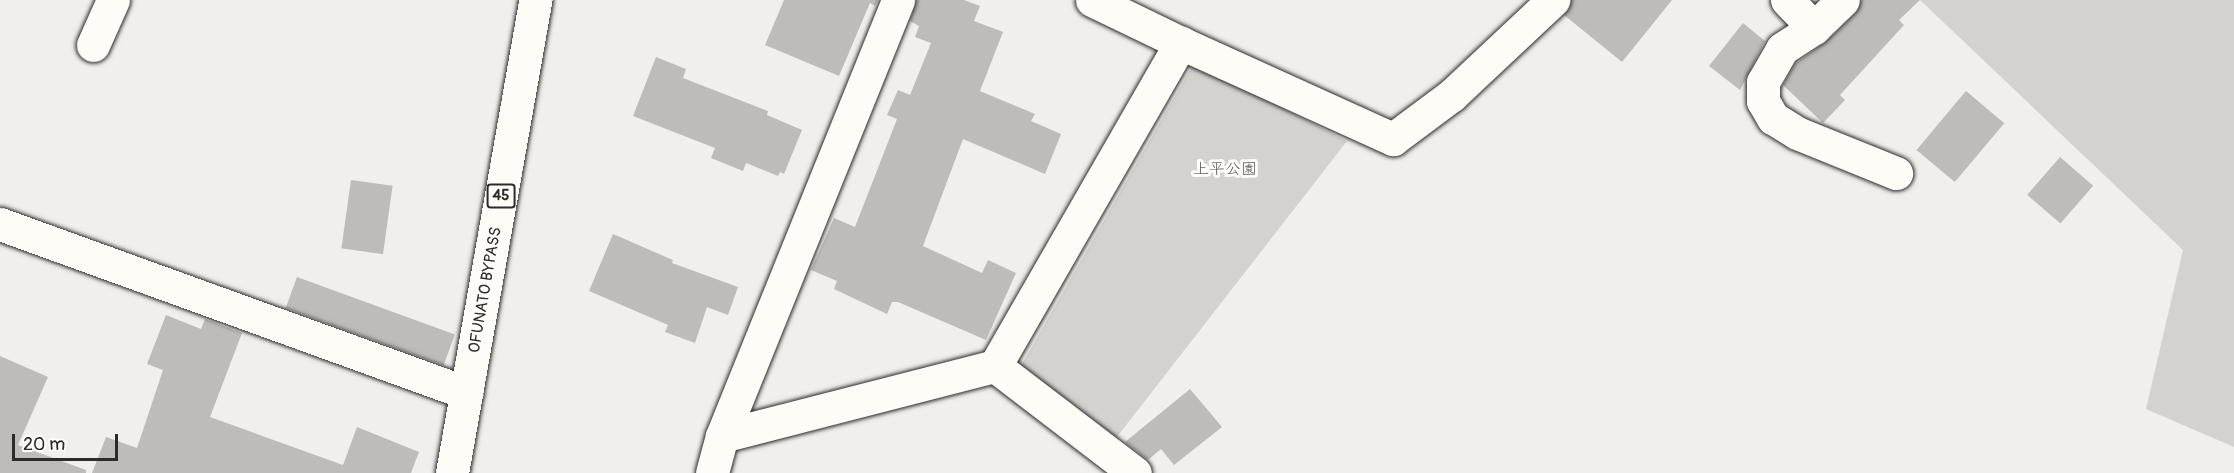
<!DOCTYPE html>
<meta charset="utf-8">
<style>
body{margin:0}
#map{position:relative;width:2234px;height:473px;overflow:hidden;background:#f0efeb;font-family:Pangolin,"Klee One",sans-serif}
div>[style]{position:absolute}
.green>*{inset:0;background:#d3d2cf}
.building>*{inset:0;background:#bdbcb8;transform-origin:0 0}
.roads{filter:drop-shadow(0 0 2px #2b2b2b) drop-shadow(0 0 2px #2b2b2b)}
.minor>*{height:33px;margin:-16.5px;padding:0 16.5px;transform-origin:16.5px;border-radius:16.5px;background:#fdfcf7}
.highway>*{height:33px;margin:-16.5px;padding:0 16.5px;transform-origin:16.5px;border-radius:16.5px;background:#fdfcf7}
span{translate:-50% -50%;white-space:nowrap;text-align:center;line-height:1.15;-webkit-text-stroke:6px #fdfcf7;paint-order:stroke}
.shield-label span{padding:2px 4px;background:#fdfcf7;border:2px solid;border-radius:4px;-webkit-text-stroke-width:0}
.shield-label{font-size:15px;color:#2b2b2b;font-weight:700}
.park-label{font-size:16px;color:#555554}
.street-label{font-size:16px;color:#2b2b2b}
.scale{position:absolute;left:12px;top:434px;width:106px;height:27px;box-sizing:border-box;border:3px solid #2b2b2b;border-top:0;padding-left:8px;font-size:18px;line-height:21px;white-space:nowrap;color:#2b2b2b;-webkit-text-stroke:4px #fdfcf7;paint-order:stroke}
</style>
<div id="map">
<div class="green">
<i style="clip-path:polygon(1920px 0,2234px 0,2234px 447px,2146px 409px,2183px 250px)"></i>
<i style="clip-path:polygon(1194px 63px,1347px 141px,1113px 442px,1018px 371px)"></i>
</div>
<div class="building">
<i style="clip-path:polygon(784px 0,878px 0,875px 6px,870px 3px,839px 76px,765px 45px)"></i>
<i style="clip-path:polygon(916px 0,964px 0,980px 6px,974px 21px,1003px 32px,980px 91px,1035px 114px,1031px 121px,1061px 134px,1045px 174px,963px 139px,923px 246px,982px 273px,988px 260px,1016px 273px,986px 340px,898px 302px,892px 302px,887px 314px,834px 289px,837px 281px,811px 270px,834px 218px,855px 227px,897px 119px,887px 115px,898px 90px,910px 95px,931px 43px,915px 37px,919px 26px,910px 21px)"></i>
<i style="clip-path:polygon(1571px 0,1672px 0,1622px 62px,1564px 15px)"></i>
<i style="clip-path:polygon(1861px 0,1920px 0,1899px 20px,1904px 25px,1840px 95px,1845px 100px,1823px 123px,1783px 85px,1795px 64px,1827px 41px,1856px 13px)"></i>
<i style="clip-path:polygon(1743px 23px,1765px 41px,1740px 90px,1709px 66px)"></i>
<i style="clip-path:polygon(656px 57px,686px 69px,683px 78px,768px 111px,767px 115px,802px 130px,784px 174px,780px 172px,778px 176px,746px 163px,743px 171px,711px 158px,715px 148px,633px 116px)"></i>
<i style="left:1966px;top:91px;width:50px;height:77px;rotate:40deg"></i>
<i style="left:2060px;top:157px;width:44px;height:50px;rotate:41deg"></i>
<i style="left:351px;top:180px;width:42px;height:69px;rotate:8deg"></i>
<i style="clip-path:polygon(613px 234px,673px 260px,672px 263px,738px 287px,728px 315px,707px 307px,695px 343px,665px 332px,668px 325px,589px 291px)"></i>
<i style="left:297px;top:277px;width:168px;height:33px;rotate:20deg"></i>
<i style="clip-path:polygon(166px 315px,201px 329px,205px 319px,242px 333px,210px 417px,343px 465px,357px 427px,419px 452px,411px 473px,92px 473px,106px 437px,137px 448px,163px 370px,147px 364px)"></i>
<i style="clip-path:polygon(0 356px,48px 377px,18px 445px,86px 470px,86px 473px,0 473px)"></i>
<i style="clip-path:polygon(1190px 389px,1222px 427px,1174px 465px,1161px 449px,1148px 460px,1125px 442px)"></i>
</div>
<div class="roads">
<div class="minor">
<i style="left:1092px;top:0;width:99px;rotate:25.8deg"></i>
<i style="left:1181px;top:43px;width:233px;rotate:24.4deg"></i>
<i style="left:1393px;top:139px;width:74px;rotate:-36.7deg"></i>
<i style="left:1452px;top:95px;width:139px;rotate:-43.2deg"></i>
<i style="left:1787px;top:0;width:39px;rotate:46deg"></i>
<i style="left:1814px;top:28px;width:40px;rotate:-44deg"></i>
<i style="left:1814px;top:28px;width:38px;rotate:147deg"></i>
<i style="left:1782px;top:49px;width:38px;rotate:120deg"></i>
<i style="left:1763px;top:82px;width:19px;rotate:90deg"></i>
<i style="left:1763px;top:101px;width:20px;rotate:60deg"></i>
<i style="left:1773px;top:118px;width:28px;rotate:32deg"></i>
<i style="left:1797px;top:133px;width:107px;rotate:22deg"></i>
<i style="left:93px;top:45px;width:49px;rotate:-66deg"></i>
<i style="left:0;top:224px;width:496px;rotate:19.9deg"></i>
<i style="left:995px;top:366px;width:176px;rotate:37.4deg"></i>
<i style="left:722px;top:436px;width:282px;rotate:-14.4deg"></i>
<i style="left:995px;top:366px;width:373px;rotate:-60.1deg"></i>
<i style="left:712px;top:473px;width:38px;rotate:-75deg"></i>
<i style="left:722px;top:436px;width:470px;rotate:-68deg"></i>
</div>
<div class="highway">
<i style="left:452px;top:473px;width:480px;rotate:-80deg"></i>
</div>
</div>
<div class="shield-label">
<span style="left:501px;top:196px">45</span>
</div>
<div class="park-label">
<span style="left:1225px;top:169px">上平公園</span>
</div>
<div class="street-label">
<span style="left:485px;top:290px;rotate:-80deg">OFUNATO BYPASS</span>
</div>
<div class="scale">20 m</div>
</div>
